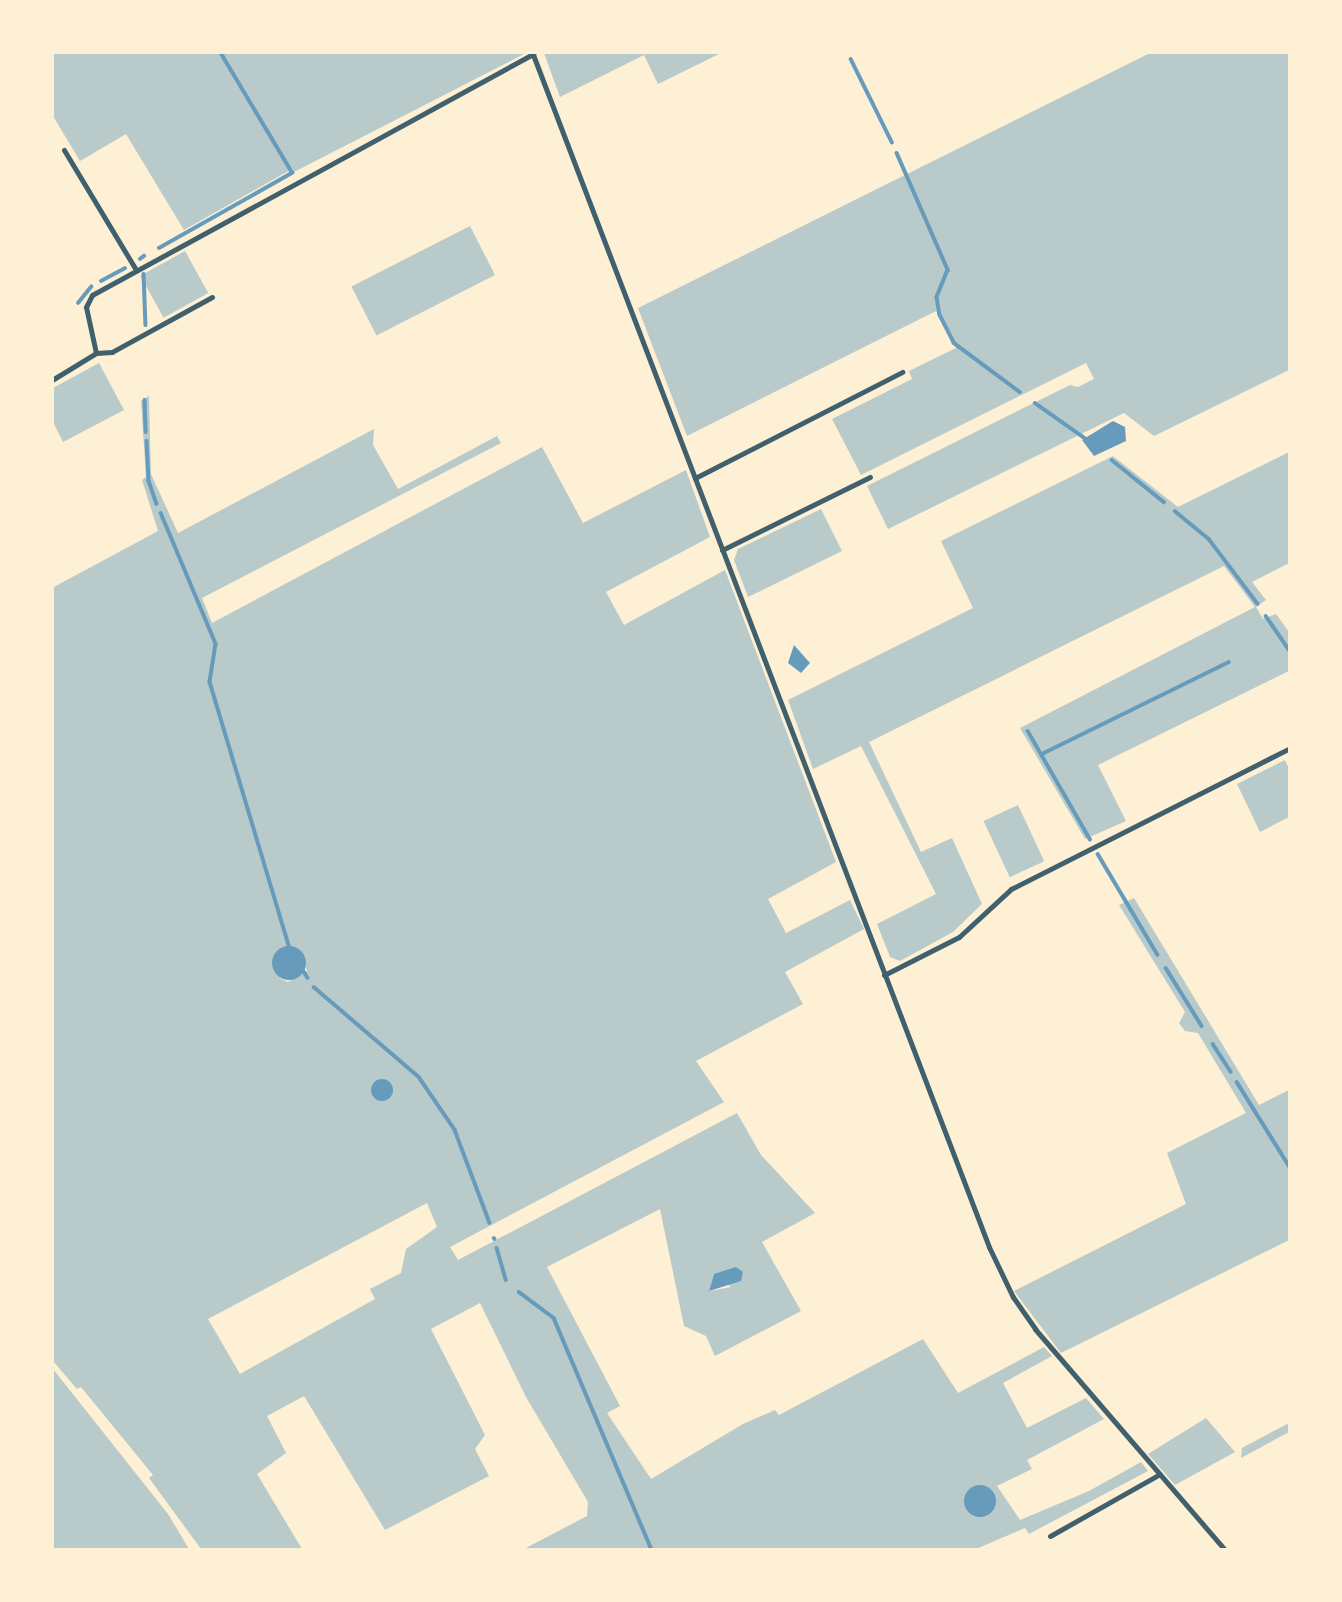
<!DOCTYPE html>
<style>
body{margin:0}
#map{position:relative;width:1342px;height:1602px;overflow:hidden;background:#fdf0d5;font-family:"Sofia Sans Condensed",sans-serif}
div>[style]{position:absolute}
.green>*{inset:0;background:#b9caca;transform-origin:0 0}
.water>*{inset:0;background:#669bbc}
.round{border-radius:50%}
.stream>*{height:3.5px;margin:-1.75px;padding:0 1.75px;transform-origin:1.75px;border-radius:1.75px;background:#669bbc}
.minor>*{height:5px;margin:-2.5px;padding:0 2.5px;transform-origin:2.5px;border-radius:2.5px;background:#3f606c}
span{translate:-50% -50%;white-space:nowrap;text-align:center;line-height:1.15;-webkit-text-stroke:7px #fdf0d5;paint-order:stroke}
.frame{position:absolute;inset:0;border:54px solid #fdf0d5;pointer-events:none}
</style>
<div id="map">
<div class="green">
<i style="clip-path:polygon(53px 53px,526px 53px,294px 172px,292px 169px,184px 230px,126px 134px,80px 161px,53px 116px)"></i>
<i style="clip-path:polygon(544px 53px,544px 52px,721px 53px,658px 84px,644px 55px,560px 97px)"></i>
<i style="clip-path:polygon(1150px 53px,1289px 53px,1289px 370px,1154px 436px,1124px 413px,888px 529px,867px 486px,1070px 385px,1078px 387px,1094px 379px,1086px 363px,861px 475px,832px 419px,912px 379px,909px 371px,956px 348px,936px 311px,687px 436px,638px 308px)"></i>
<i style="left:470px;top:226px;width:55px;height:133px;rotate:63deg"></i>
<i style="left:185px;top:251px;width:48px;height:51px;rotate:61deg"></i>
<i style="clip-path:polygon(99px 363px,124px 410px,63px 442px,53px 422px,53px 388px)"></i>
<i style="clip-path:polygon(evenodd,149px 396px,151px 474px,178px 533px,374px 429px,373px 445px,398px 489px,497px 436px,501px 443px,202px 598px,212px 623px,542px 447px,583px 523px,686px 470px,710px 537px,606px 592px,624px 625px,725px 570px,836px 862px,768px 899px,786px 933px,850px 900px,864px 929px,785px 972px,803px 1004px,696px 1061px,724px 1102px,450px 1247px,458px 1260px,737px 1113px,761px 1155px,815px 1213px,762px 1242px,801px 1311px,715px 1356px,706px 1336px,684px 1326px,660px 1209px,547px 1267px,620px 1406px,607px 1413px,651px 1479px,743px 1424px,775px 1410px,779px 1415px,923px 1339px,958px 1393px,1044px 1347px,1052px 1356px,1003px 1383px,1027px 1428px,1086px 1398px,1104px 1419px,1027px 1460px,1032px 1469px,997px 1486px,1020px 1520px,1089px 1491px,1141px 1462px,1148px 1471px,1029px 1534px,1025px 1528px,976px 1549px,524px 1549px,587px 1516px,588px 1502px,526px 1397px,480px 1303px,431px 1329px,485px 1435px,475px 1449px,489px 1476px,385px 1530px,304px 1396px,267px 1416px,286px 1453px,257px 1474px,302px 1549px,201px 1549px,149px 1478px,153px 1475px,81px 1387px,77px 1389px,53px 1361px,52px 588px,158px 531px,142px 480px,146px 477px,141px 401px,149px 396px,298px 948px,307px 971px,288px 982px,281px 979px,272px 963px,298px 948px,149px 396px,427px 1203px,437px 1227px,406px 1249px,401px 1273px,370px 1289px,375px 1299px,240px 1374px,208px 1319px,427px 1203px,149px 396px,714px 1274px,731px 1287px,709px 1291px,714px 1274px)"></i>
<i style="clip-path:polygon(1289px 452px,1289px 563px,1252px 582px,1266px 600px,1256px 607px,1263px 619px,1276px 614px,1289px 632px,1289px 671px,1098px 765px,1126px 821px,1085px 839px,1020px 728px,1255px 607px,1224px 566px,869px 742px,921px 852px,952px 838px,982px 904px,953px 932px,900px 961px,890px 957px,877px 924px,936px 894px,861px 746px,813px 769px,788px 700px,973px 608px,941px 541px,1113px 456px,1178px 507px)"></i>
<i style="clip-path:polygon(821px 509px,842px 551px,748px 597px,734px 560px,738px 549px)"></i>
<i style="clip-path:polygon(1285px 760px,1289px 769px,1289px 817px,1260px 832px,1237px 784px)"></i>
<i style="left:1018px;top:805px;width:62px;height:38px;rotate:65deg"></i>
<i style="clip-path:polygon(1134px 898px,1259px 1105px,1289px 1090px,1289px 1240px,1061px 1353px,1014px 1291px,1186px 1204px,1167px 1153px,1246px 1113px,1198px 1033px,1185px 1031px,1179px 1023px,1185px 1012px,1119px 905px)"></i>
<i style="clip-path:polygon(53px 1369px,168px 1514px,189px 1549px,53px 1549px)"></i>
<i style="clip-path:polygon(1206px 1418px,1235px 1452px,1175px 1485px,1148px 1454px)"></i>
<i style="clip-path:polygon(1289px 1423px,1289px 1432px,1241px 1458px,1242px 1448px)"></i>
</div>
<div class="water">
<i style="clip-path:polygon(1113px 421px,1125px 427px,1126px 441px,1094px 456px,1082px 440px)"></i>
<i style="clip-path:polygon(794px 645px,810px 663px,801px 673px,788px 663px)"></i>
<i class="round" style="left:272px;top:946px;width:34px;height:34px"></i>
<i class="round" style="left:371px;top:1079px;width:22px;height:22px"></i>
<i style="clip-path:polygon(736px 1267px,743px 1272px,741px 1281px,709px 1291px,714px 1274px)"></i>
<i class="round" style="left:964px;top:1485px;width:32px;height:32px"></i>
</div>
<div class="stream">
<i style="left:851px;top:59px;width:93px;rotate:63.7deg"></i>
<i style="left:897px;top:153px;width:128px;rotate:66.4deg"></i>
<i style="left:948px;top:270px;width:29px;rotate:112deg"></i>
<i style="left:937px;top:297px;width:18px;rotate:81deg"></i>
<i style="left:940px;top:315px;width:31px;rotate:63deg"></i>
<i style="left:954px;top:343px;width:82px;rotate:36.6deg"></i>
<i style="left:159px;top:248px;width:153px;rotate:-29.4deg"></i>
<i style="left:292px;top:173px;width:141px;rotate:-120.8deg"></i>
<i style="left:140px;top:259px;width:5px;rotate:-37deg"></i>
<i style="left:144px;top:274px;width:51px;rotate:87.8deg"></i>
<i style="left:101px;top:281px;width:27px;rotate:-28deg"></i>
<i style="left:78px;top:303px;width:21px;rotate:-51deg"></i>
<i style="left:145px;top:400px;width:32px;rotate:88deg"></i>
<i style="left:1035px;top:403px;width:62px;rotate:35.2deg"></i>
<i style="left:147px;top:441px;width:40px;rotate:87.1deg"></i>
<i style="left:149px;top:481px;width:24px;rotate:71deg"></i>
<i style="left:1112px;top:460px;width:67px;rotate:38.9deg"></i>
<i style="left:1175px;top:511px;width:44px;rotate:39.5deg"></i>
<i style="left:1209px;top:539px;width:81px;rotate:53deg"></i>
<i style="left:161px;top:513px;width:142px;rotate:67.2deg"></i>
<i style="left:216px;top:644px;width:38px;rotate:99deg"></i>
<i style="left:210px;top:682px;width:275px;rotate:73.3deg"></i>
<i style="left:1266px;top:616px;width:42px;rotate:55.6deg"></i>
<i style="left:1028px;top:731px;width:125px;rotate:60.1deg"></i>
<i style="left:1042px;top:754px;width:208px;rotate:-26.2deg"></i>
<i style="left:1098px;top:854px;width:117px;rotate:59.3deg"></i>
<i style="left:1166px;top:968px;width:68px;rotate:58.2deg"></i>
<i style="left:303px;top:970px;width:9px;rotate:58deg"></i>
<i style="left:314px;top:987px;width:138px;rotate:40.6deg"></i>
<i style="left:419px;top:1077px;width:64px;rotate:55.8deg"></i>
<i style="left:455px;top:1130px;width:99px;rotate:69.4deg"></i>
<i style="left:1213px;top:1044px;width:33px;rotate:57deg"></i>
<i style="left:1237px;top:1082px;width:100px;rotate:58.1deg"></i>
<i style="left:494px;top:1238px;width:1px;rotate:45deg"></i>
<i style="left:497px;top:1248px;width:33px;rotate:74deg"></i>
<i style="left:519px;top:1292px;width:44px;rotate:36.6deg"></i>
<i style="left:554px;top:1318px;width:252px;rotate:67.1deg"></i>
</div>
<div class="minor">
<i style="left:532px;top:52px;width:1279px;rotate:69.07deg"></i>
<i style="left:989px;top:1247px;width:55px;rotate:64.4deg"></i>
<i style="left:1013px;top:1297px;width:39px;rotate:55deg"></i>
<i style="left:1035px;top:1329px;width:291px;rotate:49.3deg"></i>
<i style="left:64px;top:150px;width:140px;rotate:59deg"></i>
<i style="left:212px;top:297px;width:114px;rotate:151.2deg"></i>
<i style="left:112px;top:352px;width:16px;rotate:176deg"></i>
<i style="left:96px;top:353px;width:47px;rotate:-102.3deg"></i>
<i style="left:86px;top:307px;width:13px;rotate:-63deg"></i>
<i style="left:92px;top:295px;width:503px;rotate:-28.66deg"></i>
<i style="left:52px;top:380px;width:52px;rotate:-31.5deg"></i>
<i style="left:695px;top:478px;width:233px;rotate:-27.1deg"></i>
<i style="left:722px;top:550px;width:165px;rotate:-26.3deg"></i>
<i style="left:884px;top:975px;width:84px;rotate:-26.9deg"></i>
<i style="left:959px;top:937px;width:71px;rotate:-42.7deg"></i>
<i style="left:1011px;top:889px;width:313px;rotate:-26.8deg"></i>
<i style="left:1050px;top:1536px;width:126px;rotate:-29.4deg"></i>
</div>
<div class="frame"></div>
</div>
